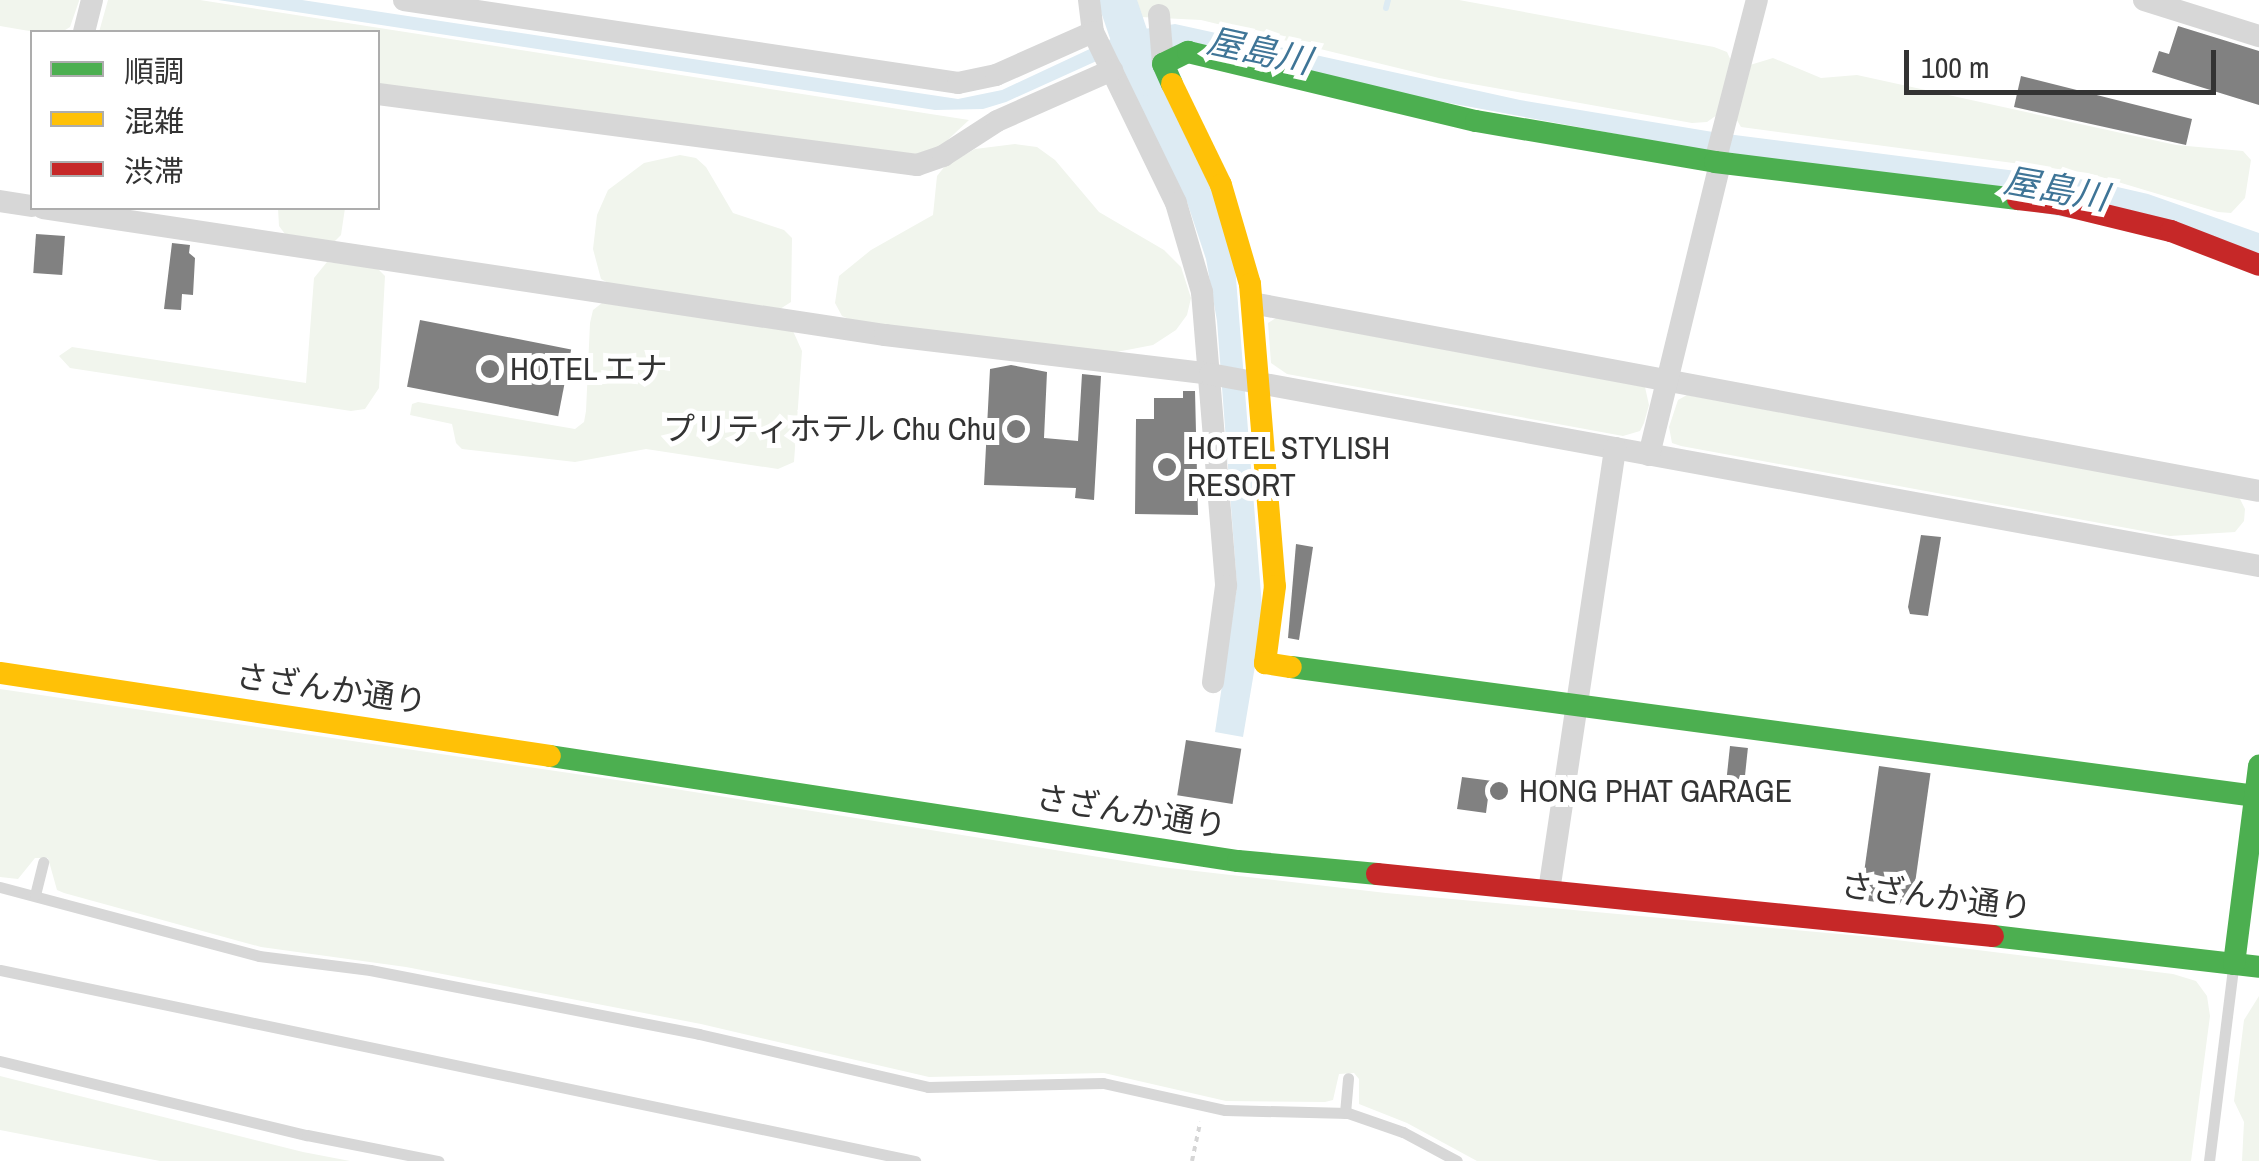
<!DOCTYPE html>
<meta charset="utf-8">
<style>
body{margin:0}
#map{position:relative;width:2259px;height:1161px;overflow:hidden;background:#fff;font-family:"Archivo Narrow","Noto Sans JP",sans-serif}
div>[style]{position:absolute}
.green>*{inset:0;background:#f1f5ed}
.water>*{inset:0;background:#ddebf3}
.stream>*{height:6px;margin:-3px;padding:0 3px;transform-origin:3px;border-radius:3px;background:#ddebf3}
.river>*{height:38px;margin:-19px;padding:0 19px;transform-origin:19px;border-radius:19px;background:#ddebf3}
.building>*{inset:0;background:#818181;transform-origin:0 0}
.path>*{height:4px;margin-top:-2px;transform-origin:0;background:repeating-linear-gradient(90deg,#d6d6d6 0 5px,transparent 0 10px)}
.lane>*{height:11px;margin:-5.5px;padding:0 5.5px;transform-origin:5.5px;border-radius:5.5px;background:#d7d7d7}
.street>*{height:22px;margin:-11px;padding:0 11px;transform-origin:11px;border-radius:11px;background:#d7d7d7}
.fast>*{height:22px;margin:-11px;padding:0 11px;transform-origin:11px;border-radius:11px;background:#4caf50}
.slow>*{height:22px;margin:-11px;padding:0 11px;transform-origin:11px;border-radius:11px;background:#ffc107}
.jam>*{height:22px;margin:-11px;padding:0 11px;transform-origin:11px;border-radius:11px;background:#c62828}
.dots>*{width:28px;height:28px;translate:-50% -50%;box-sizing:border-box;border:5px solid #fff;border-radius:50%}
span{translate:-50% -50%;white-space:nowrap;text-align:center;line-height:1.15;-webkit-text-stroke:10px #fff;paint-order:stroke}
.poi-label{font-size:32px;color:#333}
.left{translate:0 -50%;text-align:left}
.right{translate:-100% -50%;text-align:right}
.street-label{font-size:32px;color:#333}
.water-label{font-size:35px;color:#3f7597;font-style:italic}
.legend{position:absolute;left:30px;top:30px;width:350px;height:180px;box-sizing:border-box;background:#fff;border:2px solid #adadad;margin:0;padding:12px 18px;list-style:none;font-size:30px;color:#333}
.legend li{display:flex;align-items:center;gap:20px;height:50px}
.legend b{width:50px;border:2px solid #adadad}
.scale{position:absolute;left:1904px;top:50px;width:312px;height:45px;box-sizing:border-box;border:5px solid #333;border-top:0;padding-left:12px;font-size:30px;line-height:35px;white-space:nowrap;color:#333;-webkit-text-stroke:8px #fff;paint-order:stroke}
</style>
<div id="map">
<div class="green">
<i style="clip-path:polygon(0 0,79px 0,79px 1px,70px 27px,62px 32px,35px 32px,0 26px)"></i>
<i style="clip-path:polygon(108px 0,200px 0,969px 120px,939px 148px,917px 156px,378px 85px,378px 32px,99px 32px)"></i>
<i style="clip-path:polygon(1127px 0,1459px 0,1714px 47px,1727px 52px,1732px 63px,1717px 115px,1707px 122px,1692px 123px,1439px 78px,1201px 20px,1141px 17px)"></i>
<i style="clip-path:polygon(1773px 58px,1821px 78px,1857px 75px,2176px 145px,2243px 151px,2251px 160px,2245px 198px,2231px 213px,2218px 212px,2088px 173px,1741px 127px,1735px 117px,1750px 65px)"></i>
<i style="clip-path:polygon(1015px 144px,1037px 147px,1055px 160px,1099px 212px,1164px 250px,1181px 267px,1191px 298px,1187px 315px,1176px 330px,1153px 345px,1106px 354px,856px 322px,842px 316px,835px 303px,839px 276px,871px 250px,933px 215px,937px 176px,945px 166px,975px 149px)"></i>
<i style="clip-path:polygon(680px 155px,696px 158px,706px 167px,733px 213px,784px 230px,792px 238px,791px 302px,780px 309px,614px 286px,601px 279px,593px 249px,597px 215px,608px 190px,644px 163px)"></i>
<i style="clip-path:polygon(278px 208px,345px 208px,341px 235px,334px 242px,285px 234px,279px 226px)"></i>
<i style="clip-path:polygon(327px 262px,377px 268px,385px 276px,379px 388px,365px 409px,351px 411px,70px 368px,59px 356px,72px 347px,306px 383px,314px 278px)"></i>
<i style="clip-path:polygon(602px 303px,793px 331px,802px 351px,794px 462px,778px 469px,646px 449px,575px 462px,462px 449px,456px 443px,452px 424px,410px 415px,412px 404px,418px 402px,575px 429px,584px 422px,586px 411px,590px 323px,593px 310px)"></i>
<i style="clip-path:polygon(1276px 318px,1645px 387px,1649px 405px,1644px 423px,1640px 431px,1623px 436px,1287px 374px,1271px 363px,1268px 323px)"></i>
<i style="clip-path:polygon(1687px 395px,2239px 497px,2245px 509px,2244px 521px,2235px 532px,2170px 536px,1681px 446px,1672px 443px,1669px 427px,1678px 400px)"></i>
<i style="clip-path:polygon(0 689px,644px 784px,1161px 867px,1386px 893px,1872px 937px,2173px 974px,2196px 981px,2207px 996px,2210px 1016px,2191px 1161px,1477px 1161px,1407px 1123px,1359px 1104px,1359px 1079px,1354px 1073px,1339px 1074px,1333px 1100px,1325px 1102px,1226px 1101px,1104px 1073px,929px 1077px,701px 1024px,406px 967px,261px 947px,64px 893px,57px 890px,48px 858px,35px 858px,18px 879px,0 877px)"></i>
<i style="clip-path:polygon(2259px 996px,2259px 1161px,2242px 1161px,2244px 1122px,2234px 1101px,2244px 1020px)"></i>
<i style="clip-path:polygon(0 1076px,303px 1152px,350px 1161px,160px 1161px,0 1130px)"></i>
</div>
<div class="water">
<i style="clip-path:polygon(218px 0,302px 0,958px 99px,1002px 90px,1126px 32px,1175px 24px,1520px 100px,1719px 133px,2087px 180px,2148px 194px,2259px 233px,2259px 253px,1152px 48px,1148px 56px,1213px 188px,1234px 253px,1263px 619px,1243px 737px,1215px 732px,1237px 586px,1217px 321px,1206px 259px,1186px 199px,1101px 59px,1006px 102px,983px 109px,935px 110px)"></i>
</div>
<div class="stream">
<i style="left:1386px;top:8px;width:8px;rotate:-76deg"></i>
</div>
<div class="river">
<i style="left:1117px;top:0;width:81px;rotate:71.3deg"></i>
</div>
<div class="building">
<i style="clip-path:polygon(2178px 26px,2259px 51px,2259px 105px,2152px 72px,2159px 51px,2169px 54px)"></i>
<i style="clip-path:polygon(2021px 76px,2192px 119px,2186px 145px,2014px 107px)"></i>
<i style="left:36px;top:234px;width:29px;height:39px;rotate:4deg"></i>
<i style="clip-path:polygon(172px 243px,190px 245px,189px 253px,195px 258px,193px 295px,182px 294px,181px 310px,164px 309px)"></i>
<i style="left:420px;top:320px;width:154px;height:68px;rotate:11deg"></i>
<i style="clip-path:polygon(1011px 365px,1047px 372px,1044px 438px,1078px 441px,1082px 374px,1101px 376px,1094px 500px,1075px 498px,1076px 488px,984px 485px,990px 369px)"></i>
<i style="clip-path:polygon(1183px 391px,1195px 391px,1198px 515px,1135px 514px,1136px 419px,1154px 419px,1154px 398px,1183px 398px)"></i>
<i style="clip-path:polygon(1921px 535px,1941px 537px,1928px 616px,1910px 614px,1908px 607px)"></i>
<i style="clip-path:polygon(1296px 544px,1313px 547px,1299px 640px,1288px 638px)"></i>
<i style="left:1186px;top:740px;width:56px;height:56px;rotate:9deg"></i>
<i style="left:1730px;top:746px;width:18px;height:32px;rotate:6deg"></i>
<i style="left:1879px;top:766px;width:52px;height:135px;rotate:8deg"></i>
<i style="clip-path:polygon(1462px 777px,1508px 783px,1506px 800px,1488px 798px,1486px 813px,1457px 809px)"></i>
</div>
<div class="path">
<i style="left:1192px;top:1161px;width:40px;rotate:-78deg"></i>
</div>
<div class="lane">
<i style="left:0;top:887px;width:268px;rotate:14.9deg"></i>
<i style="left:259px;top:956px;width:112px;rotate:7.2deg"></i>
<i style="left:370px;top:970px;width:335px;rotate:11deg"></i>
<i style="left:699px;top:1034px;width:235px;rotate:13deg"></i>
<i style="left:928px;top:1087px;width:175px;rotate:-1.3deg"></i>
<i style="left:1103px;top:1083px;width:125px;rotate:12.5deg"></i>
<i style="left:1225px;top:1110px;width:123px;rotate:1.4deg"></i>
<i style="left:1348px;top:1113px;width:58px;rotate:19.1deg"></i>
<i style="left:1403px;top:1132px;width:61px;rotate:28.2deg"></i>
<i style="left:35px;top:895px;width:34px;rotate:-76deg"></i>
<i style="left:0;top:970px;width:935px;rotate:11.79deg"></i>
<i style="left:0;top:1061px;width:316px;rotate:13.6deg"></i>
<i style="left:307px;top:1135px;width:134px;rotate:11.2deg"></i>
<i style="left:1345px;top:1113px;width:35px;rotate:-85deg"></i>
<i style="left:2209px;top:1161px;width:195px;rotate:-82.9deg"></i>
</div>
<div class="street">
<i style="left:404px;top:0;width:560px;rotate:8.52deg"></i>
<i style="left:958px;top:83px;width:39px;rotate:-12deg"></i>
<i style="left:996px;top:75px;width:106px;rotate:-23.9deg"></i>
<i style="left:1089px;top:0;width:32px;rotate:83deg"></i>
<i style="left:1093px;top:32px;width:190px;rotate:64.1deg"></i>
<i style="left:1176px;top:203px;width:93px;rotate:73.7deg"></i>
<i style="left:1202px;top:292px;width:295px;rotate:85.3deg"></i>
<i style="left:1226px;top:586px;width:97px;rotate:97.7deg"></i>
<i style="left:2144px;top:0;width:121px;rotate:17.4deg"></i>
<i style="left:1159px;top:15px;width:49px;rotate:85.3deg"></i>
<i style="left:84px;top:32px;width:33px;rotate:-76deg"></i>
<i style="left:378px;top:94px;width:544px;rotate:7.5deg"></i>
<i style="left:917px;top:165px;width:28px;rotate:-19deg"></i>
<i style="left:943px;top:156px;width:64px;rotate:-32.9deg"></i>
<i style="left:997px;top:121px;width:126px;rotate:-23.9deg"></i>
<i style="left:1716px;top:158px;width:163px;rotate:-75.5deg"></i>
<i style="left:0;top:201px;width:32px;rotate:9deg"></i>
<i style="left:43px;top:208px;width:852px;rotate:8.58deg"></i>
<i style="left:885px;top:335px;width:327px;rotate:6.8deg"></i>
<i style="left:1210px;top:374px;width:1066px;rotate:10.37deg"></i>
<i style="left:1252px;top:303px;width:1024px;rotate:10.57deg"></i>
<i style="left:1649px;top:455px;width:301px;rotate:-76.3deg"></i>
<i style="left:1549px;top:891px;width:448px;rotate:-81.5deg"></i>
</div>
<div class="fast">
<i style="left:1172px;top:84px;width:22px;rotate:-114deg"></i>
<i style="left:1163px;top:64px;width:28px;rotate:-26deg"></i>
<i style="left:1188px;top:52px;width:296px;rotate:13.5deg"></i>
<i style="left:1476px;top:121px;width:242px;rotate:9.7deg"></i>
<i style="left:1715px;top:162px;width:305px;rotate:7deg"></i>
<i style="left:1291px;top:667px;width:973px;rotate:7.62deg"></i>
<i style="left:550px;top:756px;width:696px;rotate:8.68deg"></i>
<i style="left:1238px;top:861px;width:140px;rotate:5.3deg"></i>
<i style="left:1993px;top:936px;width:268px;rotate:6.6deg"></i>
<i style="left:2234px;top:964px;width:200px;rotate:-82.8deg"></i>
</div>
<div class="slow">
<i style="left:1172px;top:84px;width:112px;rotate:64.1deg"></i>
<i style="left:1221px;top:185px;width:103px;rotate:73.7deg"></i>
<i style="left:1250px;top:284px;width:303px;rotate:85.3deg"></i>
<i style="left:1275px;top:586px;width:78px;rotate:97.4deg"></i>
<i style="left:1265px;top:663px;width:26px;rotate:9deg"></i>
<i style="left:0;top:673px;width:556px;rotate:8.58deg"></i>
</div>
<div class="jam">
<i style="left:2018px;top:199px;width:42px;rotate:6.8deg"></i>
<i style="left:2060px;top:204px;width:114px;rotate:13.7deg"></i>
<i style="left:2171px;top:231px;width:94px;rotate:21.1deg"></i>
<i style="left:1377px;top:874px;width:619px;rotate:5.75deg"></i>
</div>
<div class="dots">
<i style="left:490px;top:369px;background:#7a7a7a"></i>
<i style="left:1016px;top:429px;background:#7a7a7a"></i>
<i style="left:1167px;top:467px;background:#7a7a7a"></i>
<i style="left:1499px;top:791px;background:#7a7a7a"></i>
</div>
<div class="poi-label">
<span class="left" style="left:510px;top:369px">HOTEL エナ</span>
<span class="right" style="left:996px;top:429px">プリティホテル Chu Chu</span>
<span class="left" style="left:1187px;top:467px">HOTEL STYLISH<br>RESORT</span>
<span class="left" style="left:1519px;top:791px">HONG PHAT GARAGE</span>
</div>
<div class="street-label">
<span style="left:331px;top:689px;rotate:8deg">さざんか通り</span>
<span style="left:1131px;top:812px;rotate:9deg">さざんか通り</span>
<span style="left:1936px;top:897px;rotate:7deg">さざんか通り</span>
</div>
<div class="water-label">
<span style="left:1259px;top:51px;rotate:12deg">屋島川</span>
<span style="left:2056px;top:189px;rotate:10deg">屋島川</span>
</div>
<ul class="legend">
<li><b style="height:12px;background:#4caf50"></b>順調</li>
<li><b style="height:12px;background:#ffc107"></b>混雑</li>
<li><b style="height:12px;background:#c62828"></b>渋滞</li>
</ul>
<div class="scale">100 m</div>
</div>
